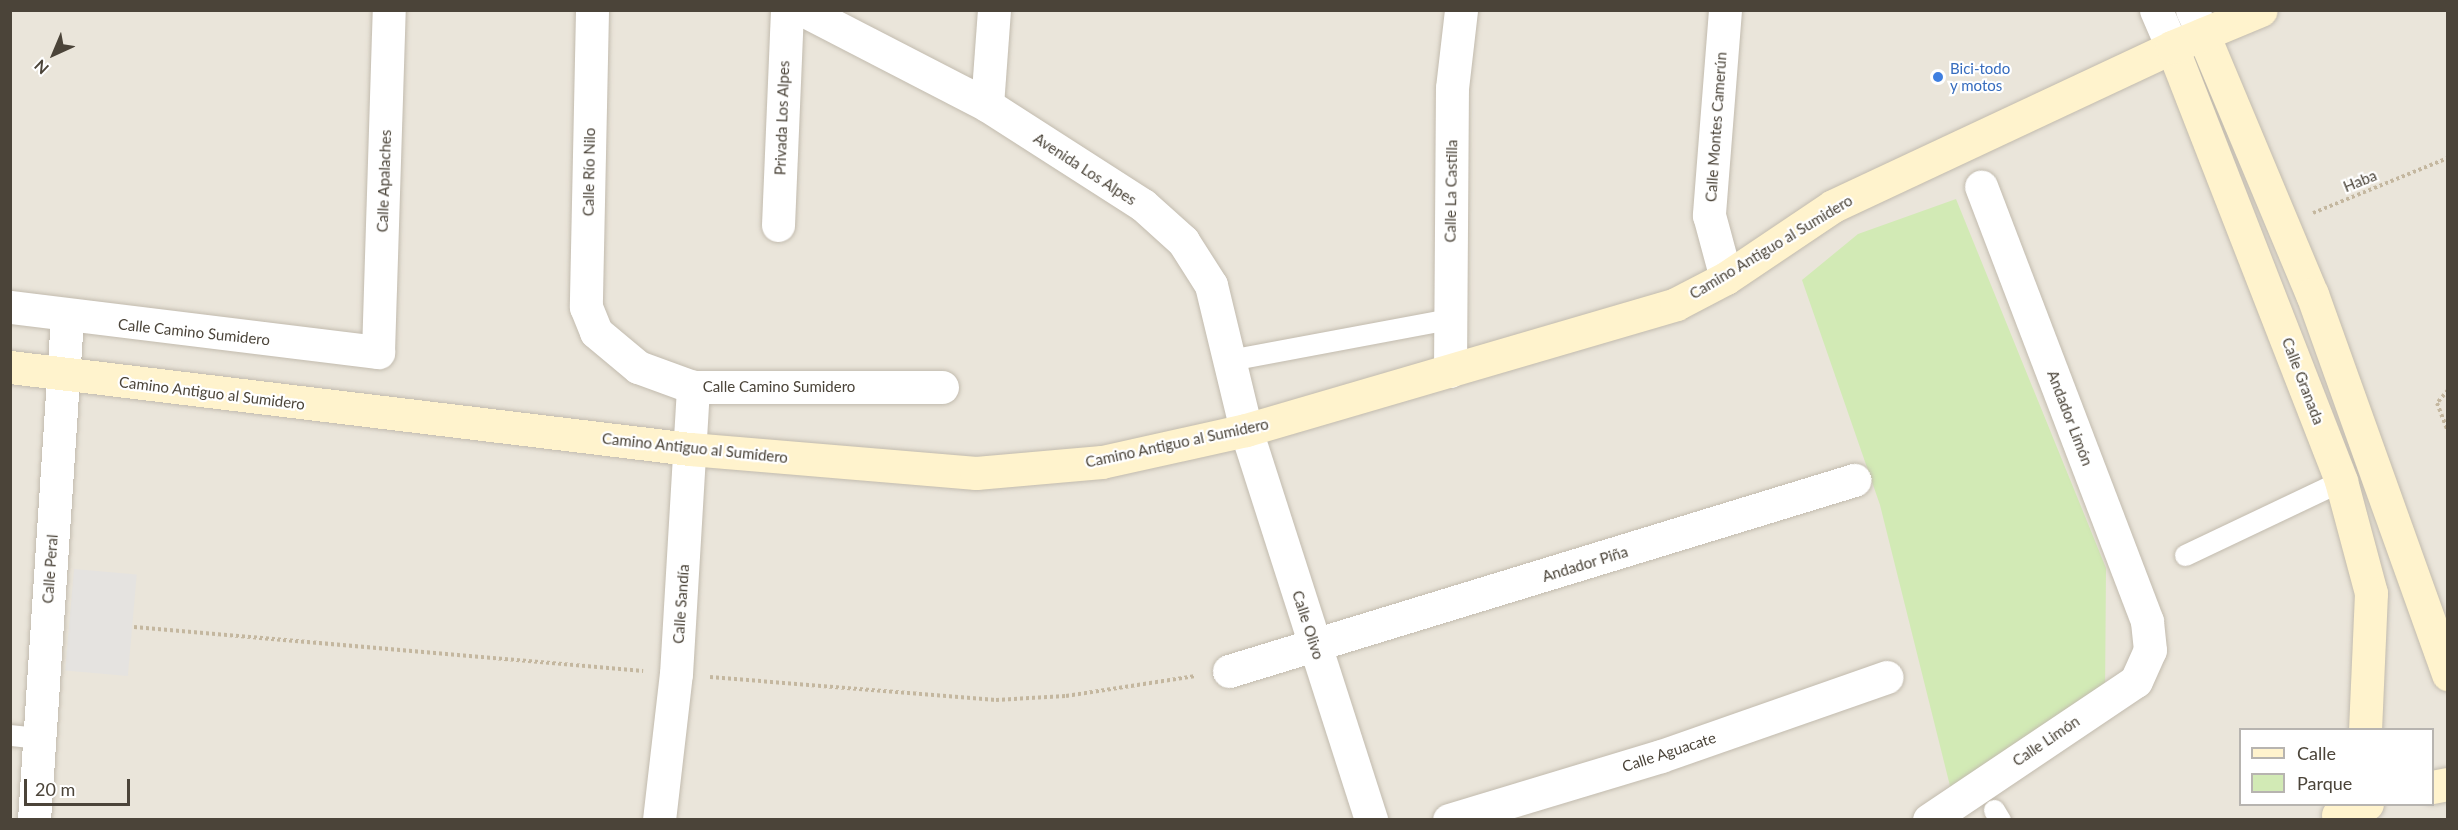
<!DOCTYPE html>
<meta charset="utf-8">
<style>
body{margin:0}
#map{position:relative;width:2458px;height:830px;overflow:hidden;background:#f6f3ec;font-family:Lato,sans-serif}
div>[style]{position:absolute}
.residential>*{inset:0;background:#eae5da}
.green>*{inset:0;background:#d2eab5}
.parking>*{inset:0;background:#e5e3e0;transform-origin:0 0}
.path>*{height:4px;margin-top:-2px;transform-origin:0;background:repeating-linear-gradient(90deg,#c4b79f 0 3px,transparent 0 6px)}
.roads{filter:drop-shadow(0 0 2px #c2bbae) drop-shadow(0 0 2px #c2bbae)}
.lane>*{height:21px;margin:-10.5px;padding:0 10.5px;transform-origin:10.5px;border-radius:10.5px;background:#fff}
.street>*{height:33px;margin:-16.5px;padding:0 16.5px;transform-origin:16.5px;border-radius:16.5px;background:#fff}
.secondary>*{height:33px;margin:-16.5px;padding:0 16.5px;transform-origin:16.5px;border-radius:16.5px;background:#fff3cd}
.dots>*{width:16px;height:16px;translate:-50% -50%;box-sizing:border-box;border:3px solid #fff;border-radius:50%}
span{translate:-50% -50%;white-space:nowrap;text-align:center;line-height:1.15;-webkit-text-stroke:4.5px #fff;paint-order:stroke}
.shop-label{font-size:15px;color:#366cbe}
.left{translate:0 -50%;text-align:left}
.street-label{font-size:15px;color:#4b4439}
.frame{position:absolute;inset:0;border:12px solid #4b4439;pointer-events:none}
.legend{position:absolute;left:2239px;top:728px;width:195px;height:78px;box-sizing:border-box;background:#fff;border:2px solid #b7b4b0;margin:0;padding:8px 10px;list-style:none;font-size:18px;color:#4b4439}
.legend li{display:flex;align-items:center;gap:12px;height:30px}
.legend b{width:30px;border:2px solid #b7b4b0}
.north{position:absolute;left:24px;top:24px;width:60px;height:60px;-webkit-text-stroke:4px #fff;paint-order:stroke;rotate:224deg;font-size:16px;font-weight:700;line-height:24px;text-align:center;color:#4b4439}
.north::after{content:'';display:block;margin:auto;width:21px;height:27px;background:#4b4439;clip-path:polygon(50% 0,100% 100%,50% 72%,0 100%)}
.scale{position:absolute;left:24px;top:779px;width:106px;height:27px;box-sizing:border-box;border:3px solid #4b4439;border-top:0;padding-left:8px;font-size:18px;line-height:21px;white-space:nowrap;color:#4b4439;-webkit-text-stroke:4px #fff;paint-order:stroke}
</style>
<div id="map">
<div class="residential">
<i style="clip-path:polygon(evenodd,10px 11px,2447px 11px,2447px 819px,11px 819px,10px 11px,2240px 730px,2432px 730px,2432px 804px,2240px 804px,2240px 730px)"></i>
</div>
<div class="green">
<i style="clip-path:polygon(1956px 199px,2106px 568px,2105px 698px,1953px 798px,1880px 505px,1802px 280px,1858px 234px)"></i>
</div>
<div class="parking">
<i style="left:74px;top:569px;width:63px;height:102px;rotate:5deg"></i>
</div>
<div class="path">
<i style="left:2313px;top:213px;width:146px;rotate:-22.2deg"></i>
<i style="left:2448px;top:390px;width:17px;rotate:130deg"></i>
<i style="left:2437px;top:403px;width:30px;rotate:69deg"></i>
<i style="left:134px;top:627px;width:511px;rotate:4.94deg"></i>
<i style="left:710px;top:677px;width:287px;rotate:4.6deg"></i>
<i style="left:996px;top:700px;width:70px;rotate:-3.3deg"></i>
<i style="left:1066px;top:696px;width:131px;rotate:-8.8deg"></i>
</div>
<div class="roads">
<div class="lane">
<i style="left:1230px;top:360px;width:223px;rotate:-10.6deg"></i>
<i style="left:2185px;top:555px;width:173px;rotate:-25.4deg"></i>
<i style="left:10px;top:735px;width:29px;rotate:6deg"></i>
<i style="left:1994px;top:810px;width:12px;rotate:59deg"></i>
</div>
<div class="street">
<i style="left:803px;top:10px;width:207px;rotate:27.3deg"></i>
<i style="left:987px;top:105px;width:185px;rotate:32.7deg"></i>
<i style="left:1143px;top:205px;width:54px;rotate:42deg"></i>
<i style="left:1183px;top:241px;width:52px;rotate:57.5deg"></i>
<i style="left:1211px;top:285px;width:149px;rotate:76.4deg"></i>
<i style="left:1246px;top:430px;width:410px;rotate:72.2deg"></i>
<i style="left:1725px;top:10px;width:206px;rotate:94.5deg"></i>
<i style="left:1709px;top:215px;width:65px;rotate:74.9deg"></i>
<i style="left:2156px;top:10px;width:40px;rotate:66.6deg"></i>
<i style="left:2192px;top:10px;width:26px;rotate:65deg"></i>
<i style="left:592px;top:11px;width:296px;rotate:91.2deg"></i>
<i style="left:586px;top:307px;width:27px;rotate:68deg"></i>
<i style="left:596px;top:332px;width:55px;rotate:39.8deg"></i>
<i style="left:638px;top:367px;width:59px;rotate:20deg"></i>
<i style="left:693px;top:387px;width:249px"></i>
<i style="left:987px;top:105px;width:95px;rotate:-85.8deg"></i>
<i style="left:778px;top:225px;width:215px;rotate:-87.6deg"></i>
<i style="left:10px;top:307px;width:371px;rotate:7deg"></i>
<i style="left:378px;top:352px;width:342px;rotate:-88.2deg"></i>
<i style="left:1450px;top:371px;width:283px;rotate:-89.6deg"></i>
<i style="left:1452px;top:88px;width:79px;rotate:-83.4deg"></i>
<i style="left:1229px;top:671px;width:654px;rotate:-16.99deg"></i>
<i style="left:34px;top:820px;width:503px;rotate:-86.24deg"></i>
<i style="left:659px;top:820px;width:147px;rotate:-83.4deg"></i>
<i style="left:676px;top:674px;width:288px;rotate:-86.6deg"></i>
<i style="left:1449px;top:820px;width:221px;rotate:-16.8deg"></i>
<i style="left:1661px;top:756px;width:239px;rotate:-19.3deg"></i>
<i style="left:1929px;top:820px;width:249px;rotate:-33.9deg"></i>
<i style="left:2136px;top:681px;width:34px;rotate:-66deg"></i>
<i style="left:2150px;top:650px;width:29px;rotate:-96deg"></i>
<i style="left:2147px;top:621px;width:465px;rotate:-110.9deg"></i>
</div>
<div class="secondary">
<i style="left:2203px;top:34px;width:282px;rotate:67.3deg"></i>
<i style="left:2312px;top:294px;width:404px;rotate:70.3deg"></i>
<i style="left:2172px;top:47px;width:466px;rotate:68.7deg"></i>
<i style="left:2341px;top:481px;width:116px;rotate:75deg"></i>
<i style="left:2371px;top:593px;width:137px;rotate:92.5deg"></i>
<i style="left:10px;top:367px;width:685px;rotate:6.88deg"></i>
<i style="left:690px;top:449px;width:287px;rotate:4.8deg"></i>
<i style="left:976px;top:473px;width:126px;rotate:-5deg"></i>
<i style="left:1102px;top:462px;width:148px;rotate:-12.5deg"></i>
<i style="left:1246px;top:430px;width:448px;rotate:-16.3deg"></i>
<i style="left:1676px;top:304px;width:56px;rotate:-27.5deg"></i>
<i style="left:1726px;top:278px;width:129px;rotate:-33.9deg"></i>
<i style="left:1833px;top:206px;width:374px;rotate:-25.1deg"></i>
<i style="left:2172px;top:47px;width:96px;rotate:-22.6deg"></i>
<i style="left:2432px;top:787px;width:16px;rotate:-11deg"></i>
<i style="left:2338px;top:815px;width:31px;rotate:-21deg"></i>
</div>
</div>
<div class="dots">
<i style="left:1938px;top:77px;background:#3f7fe0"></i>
</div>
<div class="shop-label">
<span class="left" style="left:1950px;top:77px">Bici-todo<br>y motos</span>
</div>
<div class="street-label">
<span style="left:782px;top:118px;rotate:-88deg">Privada Los Alpes</span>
<span style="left:1716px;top:127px;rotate:-86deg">Calle Montes Camerún</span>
<span style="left:1085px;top:169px;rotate:33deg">Avenida Los Alpes</span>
<span style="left:589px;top:172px;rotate:-89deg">Calle Río Nilo</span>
<span style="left:384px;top:181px;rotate:-88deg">Calle Apalaches</span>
<span style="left:2360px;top:181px;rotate:-22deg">Haba</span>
<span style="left:1451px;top:191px;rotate:-89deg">Calle La Castilla</span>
<span style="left:1771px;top:247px;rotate:-31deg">Camino Antiguo al Sumidero</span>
<span style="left:194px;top:332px;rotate:6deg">Calle Camino Sumidero</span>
<span style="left:2303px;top:381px;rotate:69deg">Calle Granada</span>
<span style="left:779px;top:387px">Calle Camino Sumidero</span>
<span style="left:212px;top:393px;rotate:7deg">Camino Antiguo al Sumidero</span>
<span style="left:2070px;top:418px;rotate:69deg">Andador Limón</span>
<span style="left:1177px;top:443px;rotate:-12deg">Camino Antiguo al Sumidero</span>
<span style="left:695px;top:448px;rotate:6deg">Camino Antiguo al Sumidero</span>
<span style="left:1585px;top:564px;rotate:-17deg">Andador Piña</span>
<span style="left:50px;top:569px;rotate:-86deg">Calle Peral</span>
<span style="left:681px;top:604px;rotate:-86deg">Calle Sandía</span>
<span style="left:1308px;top:625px;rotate:72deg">Calle Olivo</span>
<span style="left:2046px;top:741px;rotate:-34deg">Calle Limón</span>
<span style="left:1669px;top:752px;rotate:-18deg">Calle Aguacate</span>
</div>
<div class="frame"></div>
<ul class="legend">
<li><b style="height:8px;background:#fff3cd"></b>Calle</li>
<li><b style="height:16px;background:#d2eab5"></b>Parque</li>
</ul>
<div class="north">N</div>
<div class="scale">20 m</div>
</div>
